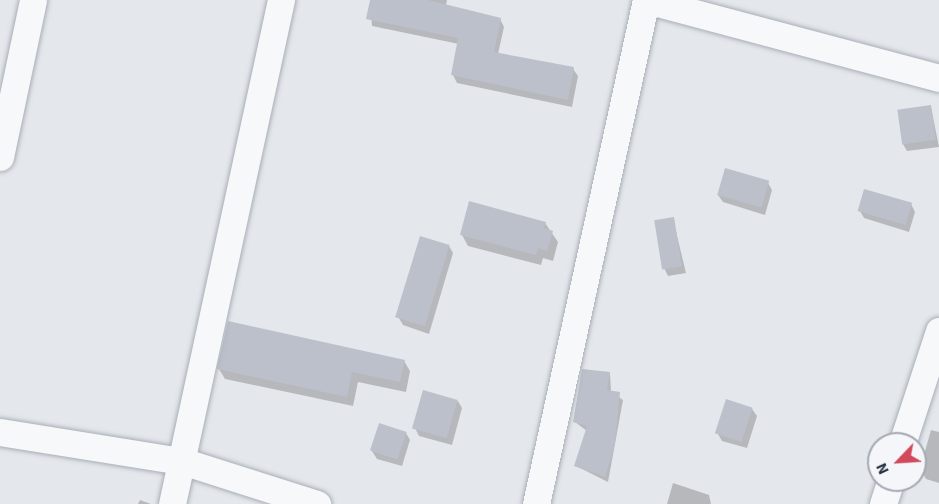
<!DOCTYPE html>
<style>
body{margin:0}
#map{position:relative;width:939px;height:504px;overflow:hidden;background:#e4e7ec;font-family:"Source Sans 3",sans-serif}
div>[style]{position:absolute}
.shadow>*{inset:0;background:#0003}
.building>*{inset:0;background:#bbc0ca;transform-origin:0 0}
.roads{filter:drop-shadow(0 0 2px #a9aeb7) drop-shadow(0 0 2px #a9aeb7)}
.street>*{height:27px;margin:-13.5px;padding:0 13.5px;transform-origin:13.5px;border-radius:13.5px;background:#f7f8fa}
span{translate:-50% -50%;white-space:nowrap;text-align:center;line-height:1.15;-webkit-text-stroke:4.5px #f4f6f9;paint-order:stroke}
.north{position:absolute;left:867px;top:432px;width:60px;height:60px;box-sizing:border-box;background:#f4f6f9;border:2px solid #a4a8b1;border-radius:50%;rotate:245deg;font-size:16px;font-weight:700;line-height:24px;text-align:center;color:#2b3445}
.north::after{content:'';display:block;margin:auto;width:21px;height:27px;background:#d1495b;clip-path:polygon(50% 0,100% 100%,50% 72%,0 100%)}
</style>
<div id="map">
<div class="shadow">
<i style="clip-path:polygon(370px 0,447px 0,446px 5px,500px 19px,504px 27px,498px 54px,573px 69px,578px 76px,572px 107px,457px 83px,453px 75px,459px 44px,372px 26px)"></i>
<i style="clip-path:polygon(931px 107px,939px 147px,907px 151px,903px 144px)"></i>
<i style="clip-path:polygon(768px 183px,772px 190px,765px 215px,723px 202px,718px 195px)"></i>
<i style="clip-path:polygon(911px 204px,915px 212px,909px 232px,864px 218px,860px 211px)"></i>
<i style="clip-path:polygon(673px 219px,686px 273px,668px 276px,664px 268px)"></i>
<i style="clip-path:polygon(545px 223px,558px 242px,553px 261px,543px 258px,541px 265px,468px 246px,462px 235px)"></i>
<i style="clip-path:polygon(449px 246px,453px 253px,429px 334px,403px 325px,399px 318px)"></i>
<i style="clip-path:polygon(404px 361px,410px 371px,406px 392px,358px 382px,353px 406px,225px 379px,219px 369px)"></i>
<i style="clip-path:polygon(610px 373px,611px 392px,623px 400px,608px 482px,576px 466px,587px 431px,575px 422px)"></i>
<i style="clip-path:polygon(458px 401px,462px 408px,452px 445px,419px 436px,415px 428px)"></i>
<i style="clip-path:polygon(752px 409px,757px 416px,747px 448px,722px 441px,718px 434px)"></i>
<i style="clip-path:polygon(931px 430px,939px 432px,939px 483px,926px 479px,920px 469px)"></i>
<i style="clip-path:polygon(406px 433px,410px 440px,402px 466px,377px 459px,372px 451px)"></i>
<i style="clip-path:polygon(673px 483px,709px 495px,711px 504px,667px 504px)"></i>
<i style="clip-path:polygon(140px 500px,151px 504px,138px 504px)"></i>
</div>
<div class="building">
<i style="clip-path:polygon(370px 0,428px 0,501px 18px,494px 52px,574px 67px,568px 100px,451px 75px,458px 38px,366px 19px)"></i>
<i style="left:931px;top:105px;width:35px;height:34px;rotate:82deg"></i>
<i style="left:725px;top:168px;width:46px;height:28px;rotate:16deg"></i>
<i style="left:864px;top:189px;width:50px;height:23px;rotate:16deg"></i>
<i style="clip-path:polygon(469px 201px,546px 222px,544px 228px,553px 231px,547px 251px,538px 248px,536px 255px,460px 235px)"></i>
<i style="left:674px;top:217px;width:50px;height:20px;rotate:81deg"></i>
<i style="left:420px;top:236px;width:31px;height:85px;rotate:17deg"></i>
<i style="clip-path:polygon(228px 321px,405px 360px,400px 382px,352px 372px,347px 397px,217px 369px)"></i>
<i style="clip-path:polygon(582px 369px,610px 372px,607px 390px,620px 392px,615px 444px,605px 477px,574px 466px,587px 426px,573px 422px)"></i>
<i style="left:423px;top:390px;width:36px;height:40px;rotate:16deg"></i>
<i style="left:726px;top:399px;width:28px;height:36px;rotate:18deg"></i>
<i style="left:379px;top:423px;width:29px;height:29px;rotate:18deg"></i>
</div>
<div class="roads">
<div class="street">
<i style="left:646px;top:0;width:303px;rotate:14.9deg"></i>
<i style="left:0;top:157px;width:160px;rotate:-78.1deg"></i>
<i style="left:0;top:432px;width:184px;rotate:9.1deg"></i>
<i style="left:182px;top:461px;width:142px;rotate:17.7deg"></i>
<i style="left:902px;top:444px;width:119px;rotate:-71.9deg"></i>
<i style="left:172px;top:504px;width:516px;rotate:-77.8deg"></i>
<i style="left:536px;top:504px;width:516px;rotate:-77.69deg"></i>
<i style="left:883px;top:504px;width:25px;rotate:-72deg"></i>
</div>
</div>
<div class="north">N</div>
</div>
